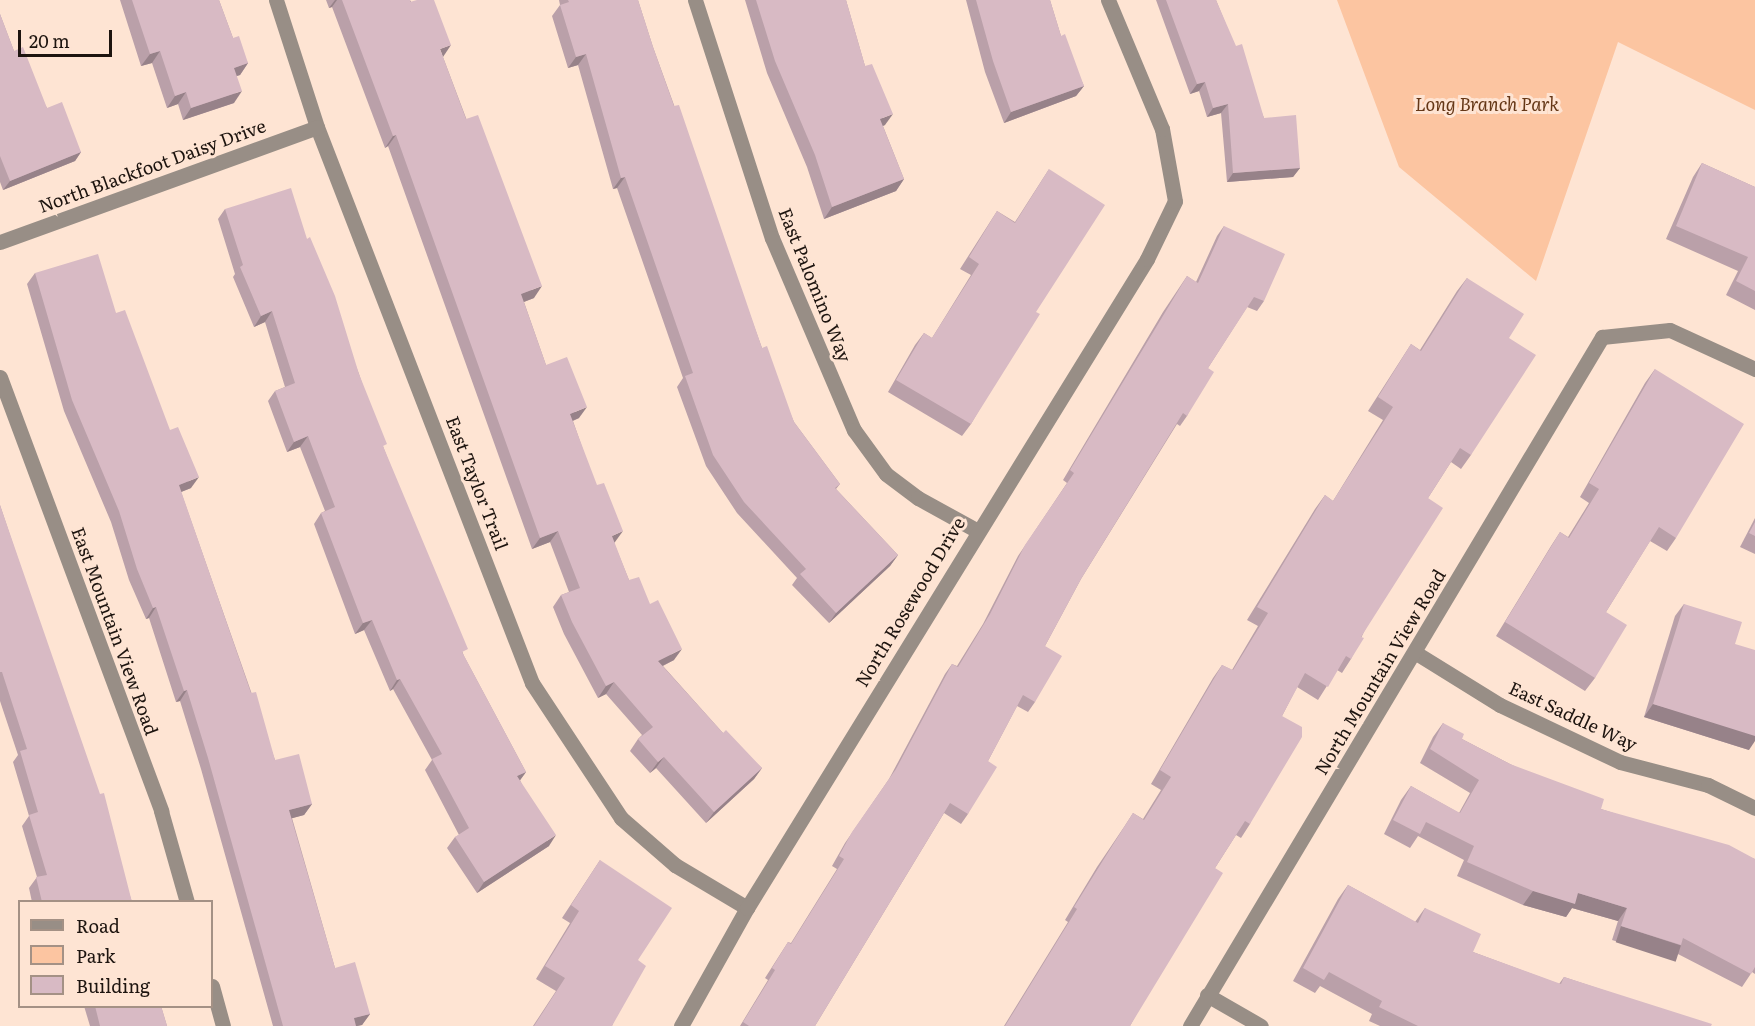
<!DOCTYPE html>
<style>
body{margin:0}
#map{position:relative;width:1755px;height:1026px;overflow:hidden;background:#fee4d3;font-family:Literata,serif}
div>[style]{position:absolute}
.green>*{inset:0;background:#fcc5a1}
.minor>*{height:15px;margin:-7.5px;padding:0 7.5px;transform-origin:7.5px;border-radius:7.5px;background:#988e86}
.wall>*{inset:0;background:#baa0a9}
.shaded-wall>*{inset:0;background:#978289;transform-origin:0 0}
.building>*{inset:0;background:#d8bac4}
span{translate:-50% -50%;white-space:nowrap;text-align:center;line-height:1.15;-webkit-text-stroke:6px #fee4d3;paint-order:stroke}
.park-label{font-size:18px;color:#653716;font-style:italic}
.street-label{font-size:18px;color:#1d140f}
.legend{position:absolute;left:18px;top:900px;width:195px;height:108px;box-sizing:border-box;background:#fee4d3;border:2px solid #a49185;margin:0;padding:8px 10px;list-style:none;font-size:18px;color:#1d140f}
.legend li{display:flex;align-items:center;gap:12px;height:30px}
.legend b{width:30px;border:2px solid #a49185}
.scale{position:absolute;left:18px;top:30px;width:94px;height:27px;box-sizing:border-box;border:3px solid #1d140f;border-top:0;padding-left:8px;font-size:18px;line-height:21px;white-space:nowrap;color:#1d140f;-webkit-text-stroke:4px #fee4d3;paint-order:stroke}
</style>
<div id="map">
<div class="green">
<i style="clip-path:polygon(1337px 0,1755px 0,1755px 110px,1618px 42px,1536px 281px,1399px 167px)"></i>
</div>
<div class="minor">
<i style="left:276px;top:0;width:133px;rotate:72.1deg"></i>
<i style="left:317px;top:127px;width:596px;rotate:68.86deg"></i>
<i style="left:532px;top:683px;width:162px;rotate:56.6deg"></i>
<i style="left:621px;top:818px;width:72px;rotate:41deg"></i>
<i style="left:675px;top:865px;width:84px;rotate:30.8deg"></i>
<i style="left:695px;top:0;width:250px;rotate:72.1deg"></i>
<i style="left:772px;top:238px;width:209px;rotate:66.9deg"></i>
<i style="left:854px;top:430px;width:54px;rotate:54deg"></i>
<i style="left:886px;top:474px;width:40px;rotate:37deg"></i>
<i style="left:918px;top:498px;width:66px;rotate:28.9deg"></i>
<i style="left:0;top:242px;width:337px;rotate:-19.9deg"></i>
<i style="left:0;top:377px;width:463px;rotate:69.6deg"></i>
<i style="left:161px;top:811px;width:95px;rotate:74.1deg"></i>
<i style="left:1416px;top:653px;width:99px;rotate:31.8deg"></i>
<i style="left:1500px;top:705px;width:133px;rotate:25.4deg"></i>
<i style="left:1620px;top:762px;width:91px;rotate:14.6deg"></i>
<i style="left:1708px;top:785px;width:52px;rotate:26.1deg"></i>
<i style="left:212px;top:986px;width:41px;rotate:74.6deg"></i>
<i style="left:1207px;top:995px;width:62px;rotate:29.9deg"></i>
<i style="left:681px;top:1026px;width:135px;rotate:-60.8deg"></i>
<i style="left:747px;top:908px;width:762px;rotate:-58.35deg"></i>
<i style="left:1147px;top:259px;width:64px;rotate:-64.2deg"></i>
<i style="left:1175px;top:201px;width:73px;rotate:-100.2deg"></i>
<i style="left:1162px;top:129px;width:140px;rotate:-112.7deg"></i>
<i style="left:1190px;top:1026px;width:803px;rotate:-59.12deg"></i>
<i style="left:1602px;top:337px;width:68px;rotate:-5.9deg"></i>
<i style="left:1670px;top:330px;width:94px;rotate:24.6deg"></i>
</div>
<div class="wall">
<i style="clip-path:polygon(120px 0,219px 0,233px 38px,248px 63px,240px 75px,237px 76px,234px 103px,183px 120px,178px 104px,167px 108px,152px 63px,141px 66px)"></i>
<i style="clip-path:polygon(326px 0,410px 0,443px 57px,534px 298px,524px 302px,546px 365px,579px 418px,573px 421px,615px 542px,614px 543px,629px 580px,674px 660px,663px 666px,723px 733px,762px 768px,754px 779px,706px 823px,656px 768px,650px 773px,630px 751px,638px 739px,642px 735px,606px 694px,598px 698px,564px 634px,553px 607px,561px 595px,569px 592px,550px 542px,532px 549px,388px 146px,385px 148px,332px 7px,329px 8px)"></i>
<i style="clip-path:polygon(559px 0,638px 0,653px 47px,762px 348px,794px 422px,840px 484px,836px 489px,898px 555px,890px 566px,829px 623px,792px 585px,797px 578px,737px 513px,706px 466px,677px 387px,683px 378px,617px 188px,613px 189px,578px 65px,568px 68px,552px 16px,560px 5px)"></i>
<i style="clip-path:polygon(745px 0,846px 0,865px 66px,885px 125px,883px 126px,904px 179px,896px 191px,824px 219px,807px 167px,767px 73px)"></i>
<i style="clip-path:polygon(966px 0,1050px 0,1061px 36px,1084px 86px,1076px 96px,1004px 123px,985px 72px)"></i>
<i style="clip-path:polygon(1156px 0,1216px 0,1264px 118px,1300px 168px,1293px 177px,1227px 182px,1221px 113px,1207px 117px,1199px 91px,1190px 94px)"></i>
<i style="clip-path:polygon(0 14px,14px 51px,47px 108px,81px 152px,75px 161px,3px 190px,0 182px)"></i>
<i style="clip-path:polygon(1702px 163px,1755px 187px,1755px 310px,1726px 295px,1738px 271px,1666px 239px,1693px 177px)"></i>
<i style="clip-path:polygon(1049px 169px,1036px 312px,971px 424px,962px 436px,888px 392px,915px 345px,924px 333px,932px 338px,971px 275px,960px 269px,997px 211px,1015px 222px)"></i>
<i style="clip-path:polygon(225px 209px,307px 239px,359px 374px,384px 449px,464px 656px,526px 772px,520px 780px,549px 846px,477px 893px,447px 848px,455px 837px,459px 835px,425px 770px,432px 760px,393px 689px,390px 691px,364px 630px,355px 634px,314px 524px,321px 513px,325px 511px,300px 447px,287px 452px,268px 401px,275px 391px,285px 387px,265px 322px,254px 327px,233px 277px,235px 274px,218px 219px)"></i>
<i style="clip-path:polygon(1224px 226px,1264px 301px,1257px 311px,1247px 307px,1208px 368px,1187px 416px,1180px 426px,1177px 424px,1081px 579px,1045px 646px,1035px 702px,1028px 712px,1017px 706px,988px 761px,968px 814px,961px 824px,944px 813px,815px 1026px,740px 1026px,768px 980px,765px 978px,788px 942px,791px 943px,837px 869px,832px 866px,845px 843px,889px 779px,945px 674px,952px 664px,957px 666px,983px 624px,1018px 556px,1067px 483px,1063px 480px,1163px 312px,1187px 276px,1196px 282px,1217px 236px)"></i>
<i style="clip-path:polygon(35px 273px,116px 313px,191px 488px,181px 492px,275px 760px,312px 804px,304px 815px,292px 818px,335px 968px,370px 1014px,362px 1025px,357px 1026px,273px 1026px,201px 769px,180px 701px,176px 702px,149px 618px,146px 619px,129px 580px,111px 522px,64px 411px,27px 284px)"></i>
<i style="clip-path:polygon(1467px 278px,1509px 338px,1471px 455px,1461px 469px,1451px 462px,1428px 498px,1351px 659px,1342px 673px,1337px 670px,1318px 700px,1297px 687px,1282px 716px,1250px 824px,1241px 838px,1236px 835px,1215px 868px,1130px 1026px,1004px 1026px,1068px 922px,1065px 920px,1097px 867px,1124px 827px,1133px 813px,1143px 819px,1161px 790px,1151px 784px,1213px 678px,1222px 665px,1232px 670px,1258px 626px,1247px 620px,1315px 509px,1325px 495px,1333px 501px,1383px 420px,1368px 411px,1411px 344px,1420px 350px,1457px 291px)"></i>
<i style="clip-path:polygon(1655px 369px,1676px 538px,1667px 551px,1650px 541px,1606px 612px,1595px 678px,1585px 691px,1496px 636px,1551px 546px,1560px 532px,1568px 537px,1589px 503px,1580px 497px,1645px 383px)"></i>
<i style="clip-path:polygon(0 505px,132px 902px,32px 902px,29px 888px,37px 877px,22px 826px,29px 816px,13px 762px,18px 755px,0 701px)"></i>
<i style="clip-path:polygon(1755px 518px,1755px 554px,1740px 547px)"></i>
<i style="clip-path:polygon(1684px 604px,1735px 644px,1749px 750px,1644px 717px,1675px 616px)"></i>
<i style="clip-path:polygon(1443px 723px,1462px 739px,1510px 764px,1601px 809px,1755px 859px,1755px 974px,1752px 972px,1742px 987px,1676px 953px,1672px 959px,1612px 940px,1618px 921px,1572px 908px,1566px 917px,1523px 905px,1457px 876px,1464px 860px,1418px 836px,1410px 848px,1384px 834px,1401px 800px,1411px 786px,1459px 813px,1470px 793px,1420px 763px,1433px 737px)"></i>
<i style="clip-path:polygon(600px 860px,638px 960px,612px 1026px,533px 1026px,556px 991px,536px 979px,570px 923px,562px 918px)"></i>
<i style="clip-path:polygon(1348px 885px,1415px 922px,1425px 908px,1473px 952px,1559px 984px,1564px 977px,1711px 1026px,1380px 1026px,1369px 1021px,1372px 1014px,1320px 986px,1315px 993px,1293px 981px,1338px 899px)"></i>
<i style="clip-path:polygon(84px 1006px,161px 1006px,167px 1026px,90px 1026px)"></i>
</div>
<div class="shaded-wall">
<i style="clip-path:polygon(335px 0,337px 0,332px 7px,329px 8px)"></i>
<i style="clip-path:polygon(451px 45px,443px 57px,440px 49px)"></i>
<i style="clip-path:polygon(160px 51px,152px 63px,141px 66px,150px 54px)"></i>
<i style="clip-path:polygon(586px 54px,578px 65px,568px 68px,576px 57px)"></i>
<i style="clip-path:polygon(248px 63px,240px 75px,226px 79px,234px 68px)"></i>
<i style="clip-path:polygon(1205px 82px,1199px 91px,1190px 94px,1197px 84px)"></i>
<i style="clip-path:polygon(1084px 86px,1076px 96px,1004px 123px,1011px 112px)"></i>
<i style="clip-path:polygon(242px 91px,234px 103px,183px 120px,191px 108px)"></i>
<i style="clip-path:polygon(186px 92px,178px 104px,167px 108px,175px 96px)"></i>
<i style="clip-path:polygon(1228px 104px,1221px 113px,1207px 117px,1213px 108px)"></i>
<i style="clip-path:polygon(893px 114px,885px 125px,872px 130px,880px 119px)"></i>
<i style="clip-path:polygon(396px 135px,388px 146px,385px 148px,393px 136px)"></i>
<i style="clip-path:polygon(81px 152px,75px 161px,3px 190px,10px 181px)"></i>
<i style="clip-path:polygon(1300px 168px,1293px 177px,1227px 182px,1233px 173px)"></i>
<i style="clip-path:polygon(625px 177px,617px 188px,613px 189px,621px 178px)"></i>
<i style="clip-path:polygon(904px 179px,896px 191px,824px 219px,832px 207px)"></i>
<i style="clip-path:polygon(542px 286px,534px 298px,513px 306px,521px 294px)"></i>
<i style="clip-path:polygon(272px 311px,265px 322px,254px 327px,261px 316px)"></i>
<i style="clip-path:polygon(587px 407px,579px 418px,562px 425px,570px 414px)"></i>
<i style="clip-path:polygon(308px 436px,300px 447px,287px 452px,294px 442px)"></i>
<i style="clip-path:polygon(199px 477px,191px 488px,171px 496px,179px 485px)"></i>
<i style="clip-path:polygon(558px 531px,550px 542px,532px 549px,540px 538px)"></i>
<i style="clip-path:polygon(623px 531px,615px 542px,604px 547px,612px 536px)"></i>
<i style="clip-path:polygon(898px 555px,890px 566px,829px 623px,836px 613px)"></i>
<i style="clip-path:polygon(156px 607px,149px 618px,146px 619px,153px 608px)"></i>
<i style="clip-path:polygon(372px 620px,364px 630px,355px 634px,363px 623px)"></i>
<i style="clip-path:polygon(682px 649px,674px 660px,650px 672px,658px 661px)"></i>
<i style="clip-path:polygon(400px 679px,393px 689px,390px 691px,397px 680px)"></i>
<i style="clip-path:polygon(614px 682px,606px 694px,598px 698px,606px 686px)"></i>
<i style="clip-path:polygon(187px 690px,180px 701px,176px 702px,184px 691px)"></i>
<i style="clip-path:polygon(1653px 704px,1755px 733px,1755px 741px,1749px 750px,1644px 717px)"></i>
<i style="clip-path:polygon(664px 757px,656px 768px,650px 773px,658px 762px)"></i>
<i style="clip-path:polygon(762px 768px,754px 779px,706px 823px,714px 812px)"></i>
<i style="clip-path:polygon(526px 772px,518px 783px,517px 776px)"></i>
<i style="clip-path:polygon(312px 804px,304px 815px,282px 821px,289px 810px)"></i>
<i style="clip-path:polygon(556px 835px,549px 846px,477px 893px,484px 882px)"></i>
<i style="clip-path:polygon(1533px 891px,1578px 893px,1627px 908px,1618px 921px,1572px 908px,1566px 917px,1523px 905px)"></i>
<i style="left:1621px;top:926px;width:63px;height:17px;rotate:18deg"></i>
<i style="clip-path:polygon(370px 1014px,362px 1025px,357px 1026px,348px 1026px,354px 1018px)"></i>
</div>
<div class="building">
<i style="clip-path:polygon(132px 0,219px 0,233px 38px,239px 36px,248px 63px,234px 68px,242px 91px,191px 108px,186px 92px,175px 96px,160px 51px,150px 54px)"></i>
<i style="clip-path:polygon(342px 0,410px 0,410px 2px,417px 0,434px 0,451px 45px,440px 49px,466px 119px,478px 115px,542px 286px,521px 294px,546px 365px,567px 357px,587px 407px,570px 414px,597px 485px,604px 483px,623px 531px,612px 536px,629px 580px,639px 577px,650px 604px,658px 600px,682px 649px,658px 661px,723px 733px,726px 730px,762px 768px,714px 812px,664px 757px,658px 762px,638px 739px,653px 727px,614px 682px,606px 686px,572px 622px,561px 595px,580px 588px,558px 531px,540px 538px,396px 135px,393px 136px)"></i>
<i style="clip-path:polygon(568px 0,638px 0,653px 47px,674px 106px,679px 105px,762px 348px,767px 346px,794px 422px,840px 484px,835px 488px,898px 555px,836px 613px,800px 574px,806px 569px,744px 502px,713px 455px,685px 376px,693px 373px,625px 177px,621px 178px,586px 54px,576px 57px,560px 5px,569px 2px)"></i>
<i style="clip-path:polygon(756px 0,846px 0,865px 66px,872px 64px,893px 114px,880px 119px,904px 179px,832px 207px,815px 155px,775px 61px)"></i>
<i style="clip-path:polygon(976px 0,1050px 0,1061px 36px,1065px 34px,1084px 86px,1011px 112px,993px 61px)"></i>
<i style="clip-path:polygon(1166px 0,1216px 0,1236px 46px,1242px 44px,1264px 118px,1296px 115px,1300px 168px,1233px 173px,1228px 104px,1213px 108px,1205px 82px,1197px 84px)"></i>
<i style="clip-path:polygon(0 14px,14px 51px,23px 47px,47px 108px,62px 102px,81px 152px,10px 181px,0 156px)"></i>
<i style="clip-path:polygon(1702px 163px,1755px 187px,1755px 291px,1736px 281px,1748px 257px,1676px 226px)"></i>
<i style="clip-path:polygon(1049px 169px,1105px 205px,1036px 312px,1040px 314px,971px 424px,896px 380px,924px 333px,932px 338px,979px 264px,969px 257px,997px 211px,1015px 223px)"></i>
<i style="clip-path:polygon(291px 188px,307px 239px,310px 237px,335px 296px,359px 374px,387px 444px,383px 446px,468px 649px,462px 652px,526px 772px,517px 776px,556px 835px,484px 882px,455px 837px,469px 828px,432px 759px,442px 754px,400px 679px,397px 680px,372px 620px,363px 623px,321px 513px,335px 507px,308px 436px,294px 442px,275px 391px,295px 383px,272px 311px,261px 316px,240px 267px,243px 265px,225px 209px)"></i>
<i style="clip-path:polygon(1224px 226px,1285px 254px,1264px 301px,1254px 297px,1208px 368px,1214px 372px,1187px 416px,1183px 413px,1081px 579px,1045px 646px,1062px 656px,1035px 702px,1023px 695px,988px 761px,997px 767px,968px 814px,950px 803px,815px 1026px,749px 1026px,743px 1022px,775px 970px,772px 968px,788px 942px,791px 944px,844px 859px,839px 856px,852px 832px,896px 769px,952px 664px,958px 667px,990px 614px,1025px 545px,1074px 473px,1070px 470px,1187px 276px,1198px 283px)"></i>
<i style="clip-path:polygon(98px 254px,116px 313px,125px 310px,170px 430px,178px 427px,199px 477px,179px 485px,251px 693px,256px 692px,275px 760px,299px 754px,312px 804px,289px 810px,335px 968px,355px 962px,370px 1014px,354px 1018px,356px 1026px,283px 1026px,208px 758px,187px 690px,184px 691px,156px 607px,153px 608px,137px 569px,119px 511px,72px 400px,35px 273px)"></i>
<i style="clip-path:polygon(1467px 278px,1524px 314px,1509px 338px,1536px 355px,1471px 455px,1460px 448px,1428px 498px,1443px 508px,1361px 637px,1364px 638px,1351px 659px,1346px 656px,1328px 687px,1305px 673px,1282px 716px,1302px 727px,1302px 737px,1250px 824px,1245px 821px,1215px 868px,1223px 873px,1130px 1026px,1005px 1026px,1077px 909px,1074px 907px,1107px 854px,1133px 813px,1144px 820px,1171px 777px,1160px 770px,1222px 665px,1233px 670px,1268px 613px,1257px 607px,1325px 495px,1333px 501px,1393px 407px,1378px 397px,1411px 344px,1421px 351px)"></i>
<i style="clip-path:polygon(1655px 369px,1744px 424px,1676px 538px,1659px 527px,1606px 612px,1627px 625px,1595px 678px,1505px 622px,1560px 532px,1569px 538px,1599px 489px,1589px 483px)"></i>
<i style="clip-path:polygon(0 505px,100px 794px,104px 793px,132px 902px,42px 902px,36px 877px,47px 875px,29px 815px,38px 812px,20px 751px,27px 749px,2px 672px,0 672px)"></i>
<i style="clip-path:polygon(1755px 522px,1755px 536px,1749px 533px)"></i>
<i style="clip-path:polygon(1684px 604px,1742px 622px,1735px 644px,1755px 650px,1755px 736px,1653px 704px)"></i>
<i style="clip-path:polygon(1443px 723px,1464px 734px,1462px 739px,1510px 764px,1604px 799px,1601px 809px,1729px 845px,1755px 859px,1755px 967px,1751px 974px,1683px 938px,1681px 945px,1621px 926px,1627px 908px,1578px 893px,1575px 904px,1533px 891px,1467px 862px,1474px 846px,1426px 822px,1420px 834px,1393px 820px,1411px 786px,1460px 813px,1479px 780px,1430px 749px)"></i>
<i style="clip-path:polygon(600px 860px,672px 908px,638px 960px,646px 966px,612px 1026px,534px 1026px,565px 978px,545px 966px,579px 911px,571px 905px)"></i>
<i style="clip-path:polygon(1348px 885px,1418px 923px,1425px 908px,1481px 934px,1473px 952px,1561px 984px,1564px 977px,1712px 1024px,1711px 1026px,1418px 1026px,1379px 1007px,1382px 1001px,1329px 972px,1324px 980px,1303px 968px)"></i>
<i style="clip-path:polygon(95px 1006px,161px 1006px,167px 1026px,100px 1026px)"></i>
</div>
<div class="park-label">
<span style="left:1487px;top:104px">Long Branch Park</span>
</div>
<div class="street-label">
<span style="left:152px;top:166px;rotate:-20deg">North Blackfoot Daisy Drive</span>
<span style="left:815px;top:285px;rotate:68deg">East Palomino Way</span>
<span style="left:477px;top:483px;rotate:69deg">East Taylor Trail</span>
<span style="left:910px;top:602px;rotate:-59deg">North Rosewood Drive</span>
<span style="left:115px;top:631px;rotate:70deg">East Mountain View Road</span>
<span style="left:1380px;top:672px;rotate:-59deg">North Mountain View Road</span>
<span style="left:1573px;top:716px;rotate:25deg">East Saddle Way</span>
</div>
<ul class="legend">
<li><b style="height:8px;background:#988e86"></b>Road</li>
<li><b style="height:16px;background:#fcc5a1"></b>Park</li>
<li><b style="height:16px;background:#d8bac4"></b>Building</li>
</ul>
<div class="scale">20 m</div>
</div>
